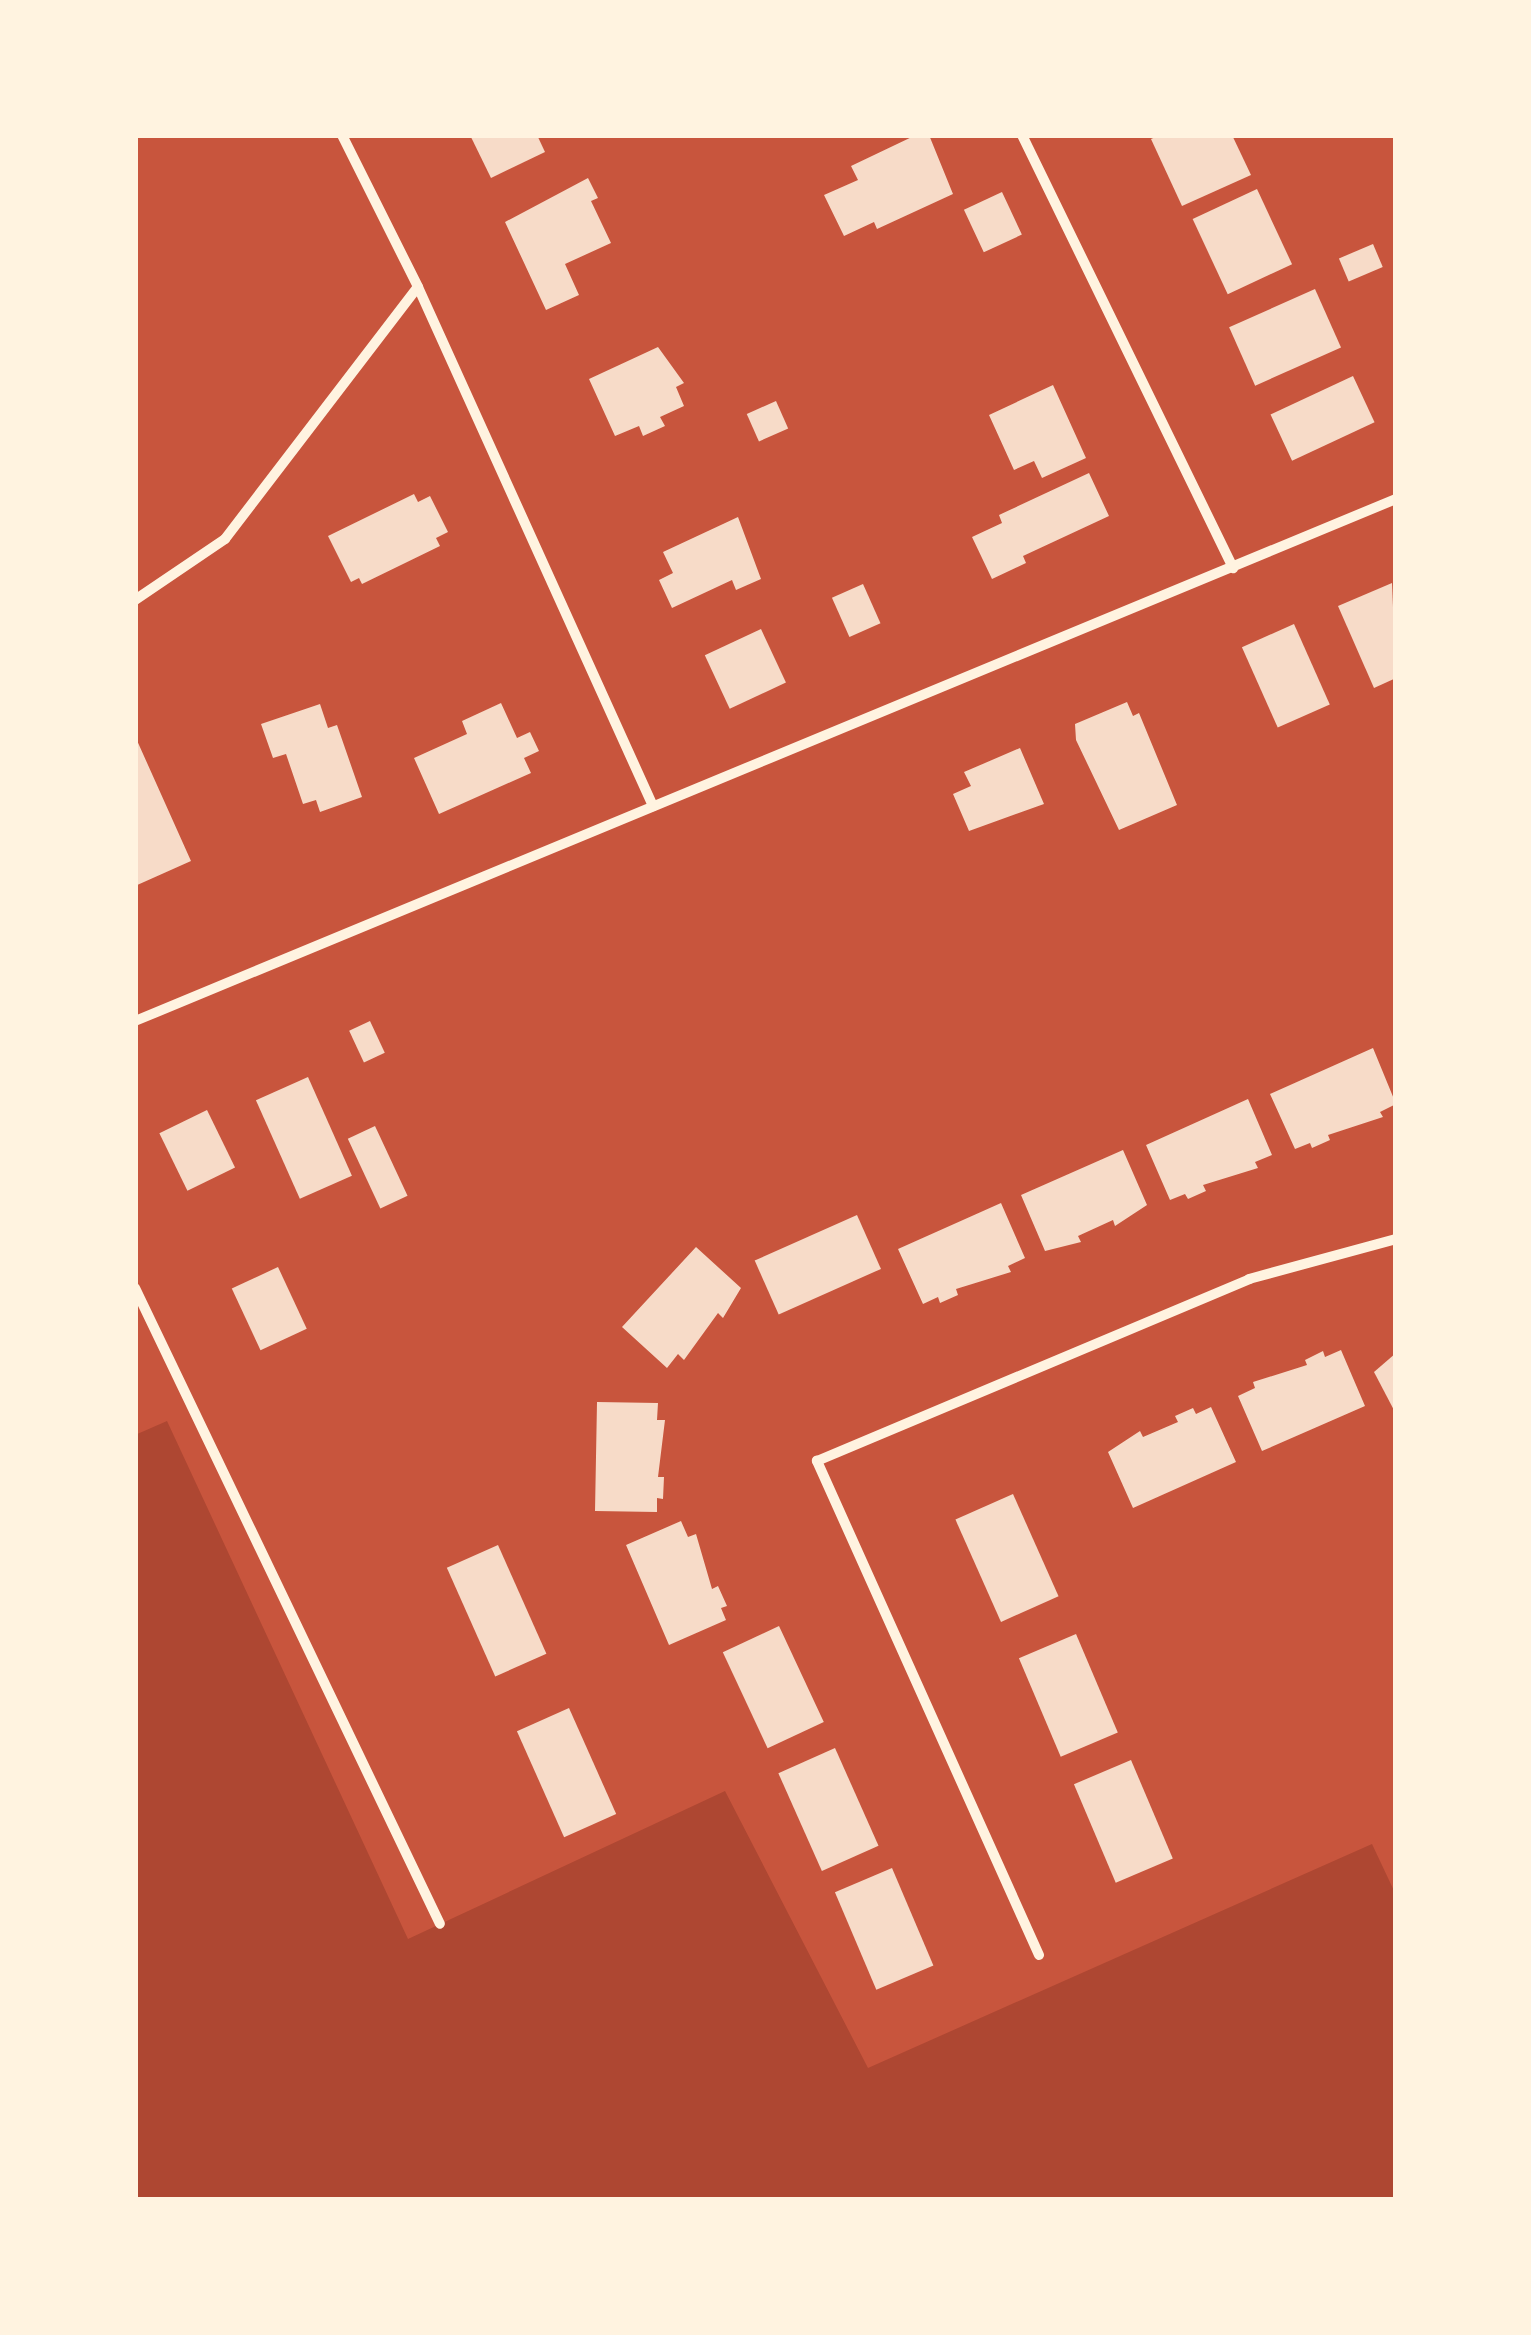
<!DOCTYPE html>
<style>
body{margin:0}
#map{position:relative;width:1531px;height:2335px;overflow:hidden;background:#c8553d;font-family:Arial,sans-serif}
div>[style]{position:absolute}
.green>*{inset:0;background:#ae4732}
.building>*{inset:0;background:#f7dbc8;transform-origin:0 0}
.minor>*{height:10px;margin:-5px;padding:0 5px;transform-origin:5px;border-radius:5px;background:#fff3e0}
span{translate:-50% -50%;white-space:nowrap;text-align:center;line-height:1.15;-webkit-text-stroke:9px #fff3e0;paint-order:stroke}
.frame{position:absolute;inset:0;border:138px solid #fff3e0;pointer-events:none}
</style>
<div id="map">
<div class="green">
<i style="clip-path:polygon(167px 1421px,408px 1939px,725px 1791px,868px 2068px,1372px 1844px,1396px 1895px,1396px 2200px,135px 2200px,135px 1435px)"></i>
</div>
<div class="building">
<i style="clip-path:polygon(470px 135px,537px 135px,545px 152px,491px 178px)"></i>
<i style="clip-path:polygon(916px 135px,929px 135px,953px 194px,877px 229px,874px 222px,844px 236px,824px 195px,858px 180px,851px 166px)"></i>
<i style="clip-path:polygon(1160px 135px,1232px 135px,1251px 175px,1182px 206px,1151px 139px)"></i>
<i style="clip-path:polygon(588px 178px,598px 198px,591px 201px,611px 243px,565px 264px,579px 295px,546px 310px,505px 222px)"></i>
<i style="left:1257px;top:189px;width:83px;height:71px;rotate:65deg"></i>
<i style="left:1002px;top:192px;width:47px;height:42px;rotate:65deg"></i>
<i style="left:1373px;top:244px;width:25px;height:37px;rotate:67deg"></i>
<i style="left:1315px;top:289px;width:64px;height:94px;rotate:66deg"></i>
<i style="clip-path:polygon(658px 347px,684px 383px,676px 387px,684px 406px,660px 417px,665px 426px,643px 436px,639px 426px,615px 436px,589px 379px)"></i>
<i style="left:1353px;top:376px;width:51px;height:91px;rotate:65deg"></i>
<i style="clip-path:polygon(1053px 385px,1086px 458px,1042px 478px,1034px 461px,1014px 470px,989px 415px)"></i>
<i style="left:776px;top:401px;width:30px;height:32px;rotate:66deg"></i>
<i style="clip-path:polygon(1089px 473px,1109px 516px,1023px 556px,1026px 563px,992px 579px,972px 537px,1002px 523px,999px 515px)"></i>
<i style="clip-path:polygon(414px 494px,418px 502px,430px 496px,448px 532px,436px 538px,440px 546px,362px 584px,359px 578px,351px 582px,328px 536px)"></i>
<i style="clip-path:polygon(738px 517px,761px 579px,736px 590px,732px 580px,672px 608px,659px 580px,673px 573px,663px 552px)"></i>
<i style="clip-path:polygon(1392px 583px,1396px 678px,1374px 688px,1338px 606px)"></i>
<i style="left:863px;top:584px;width:43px;height:34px;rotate:66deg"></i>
<i style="left:1294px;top:624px;width:88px;height:57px;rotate:66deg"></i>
<i style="left:761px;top:629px;width:59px;height:62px;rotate:65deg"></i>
<i style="clip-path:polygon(1127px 702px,1133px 716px,1139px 713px,1177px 805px,1119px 830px,1076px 740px,1075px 724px)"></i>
<i style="clip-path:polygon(501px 703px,517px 738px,530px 732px,539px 751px,524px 758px,531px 773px,439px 814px,414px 758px,467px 734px,462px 721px)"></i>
<i style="clip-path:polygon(320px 704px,328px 728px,337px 725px,362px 797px,320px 812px,316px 800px,303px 804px,286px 754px,273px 758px,261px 724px)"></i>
<i style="clip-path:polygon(135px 736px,191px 861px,135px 886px,137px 821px)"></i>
<i style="clip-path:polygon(1020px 748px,1044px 804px,969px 831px,953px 794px,971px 786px,964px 772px)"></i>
<i style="left:370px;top:1021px;width:35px;height:23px;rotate:65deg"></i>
<i style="clip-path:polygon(1373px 1048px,1396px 1104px,1380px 1112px,1383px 1117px,1328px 1135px,1330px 1140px,1312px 1148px,1310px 1143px,1295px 1149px,1270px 1094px)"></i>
<i style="left:308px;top:1077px;width:108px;height:57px;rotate:66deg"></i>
<i style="clip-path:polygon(1248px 1099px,1272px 1155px,1255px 1162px,1258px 1168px,1203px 1185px,1206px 1191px,1188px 1199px,1185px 1194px,1170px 1200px,1146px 1145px)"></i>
<i style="left:207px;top:1110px;width:64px;height:53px;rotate:64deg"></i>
<i style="left:375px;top:1126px;width:77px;height:30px;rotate:65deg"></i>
<i style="clip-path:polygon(1123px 1150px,1147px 1205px,1115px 1226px,1113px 1220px,1078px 1236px,1081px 1242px,1045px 1251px,1021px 1195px)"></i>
<i style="clip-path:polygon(1001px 1203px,1025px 1258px,1008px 1266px,1011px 1272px,956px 1289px,958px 1295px,940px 1303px,938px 1297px,923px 1304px,898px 1249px)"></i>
<i style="left:857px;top:1215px;width:59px;height:112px;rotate:66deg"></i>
<i style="clip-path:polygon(696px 1247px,741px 1288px,723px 1318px,718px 1313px,684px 1360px,678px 1354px,667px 1368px,622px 1327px)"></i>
<i style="left:278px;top:1267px;width:68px;height:51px;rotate:65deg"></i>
<i style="clip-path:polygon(1341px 1350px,1365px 1406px,1262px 1451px,1238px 1396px,1255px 1388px,1253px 1382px,1307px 1365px,1305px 1360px,1323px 1351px,1325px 1357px)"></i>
<i style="clip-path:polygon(1396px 1353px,1396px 1414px,1374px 1372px)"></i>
<i style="clip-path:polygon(597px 1402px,658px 1403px,657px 1420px,665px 1420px,658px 1477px,664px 1477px,663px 1499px,657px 1498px,657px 1512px,595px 1511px)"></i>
<i style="clip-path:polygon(1211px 1407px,1236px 1462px,1133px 1508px,1108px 1452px,1140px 1431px,1143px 1437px,1178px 1422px,1175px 1416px,1193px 1408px,1196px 1414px)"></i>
<i style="left:1013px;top:1494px;width:112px;height:63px;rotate:66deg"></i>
<i style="clip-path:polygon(681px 1521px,688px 1537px,696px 1534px,712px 1589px,718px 1586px,727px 1606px,721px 1608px,726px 1620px,669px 1645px,626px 1545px)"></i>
<i style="left:498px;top:1545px;width:119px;height:56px;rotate:66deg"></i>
<i style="left:779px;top:1626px;width:106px;height:62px;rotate:65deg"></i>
<i style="left:1076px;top:1634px;width:107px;height:62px;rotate:67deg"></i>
<i style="left:569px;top:1708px;width:116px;height:57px;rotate:66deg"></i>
<i style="left:835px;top:1748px;width:107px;height:62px;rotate:66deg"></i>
<i style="left:1131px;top:1760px;width:107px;height:62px;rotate:67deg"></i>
<i style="left:892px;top:1868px;width:106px;height:62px;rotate:67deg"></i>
</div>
<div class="minor">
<i style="left:342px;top:135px;width:170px;rotate:63.4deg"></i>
<i style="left:418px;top:287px;width:570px;rotate:65.64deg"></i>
<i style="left:1022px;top:135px;width:482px;rotate:64deg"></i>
<i style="left:135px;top:600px;width:109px;rotate:-34.1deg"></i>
<i style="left:225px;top:539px;width:317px;rotate:-52.6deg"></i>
<i style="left:135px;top:1021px;width:1365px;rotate:-22.49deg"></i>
<i style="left:135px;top:1288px;width:705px;rotate:64.38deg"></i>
<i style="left:1039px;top:1955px;width:542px;rotate:-114.2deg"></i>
<i style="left:817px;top:1461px;width:469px;rotate:-22.8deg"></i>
<i style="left:1249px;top:1279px;width:152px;rotate:-15.2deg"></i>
</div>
<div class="frame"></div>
</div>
